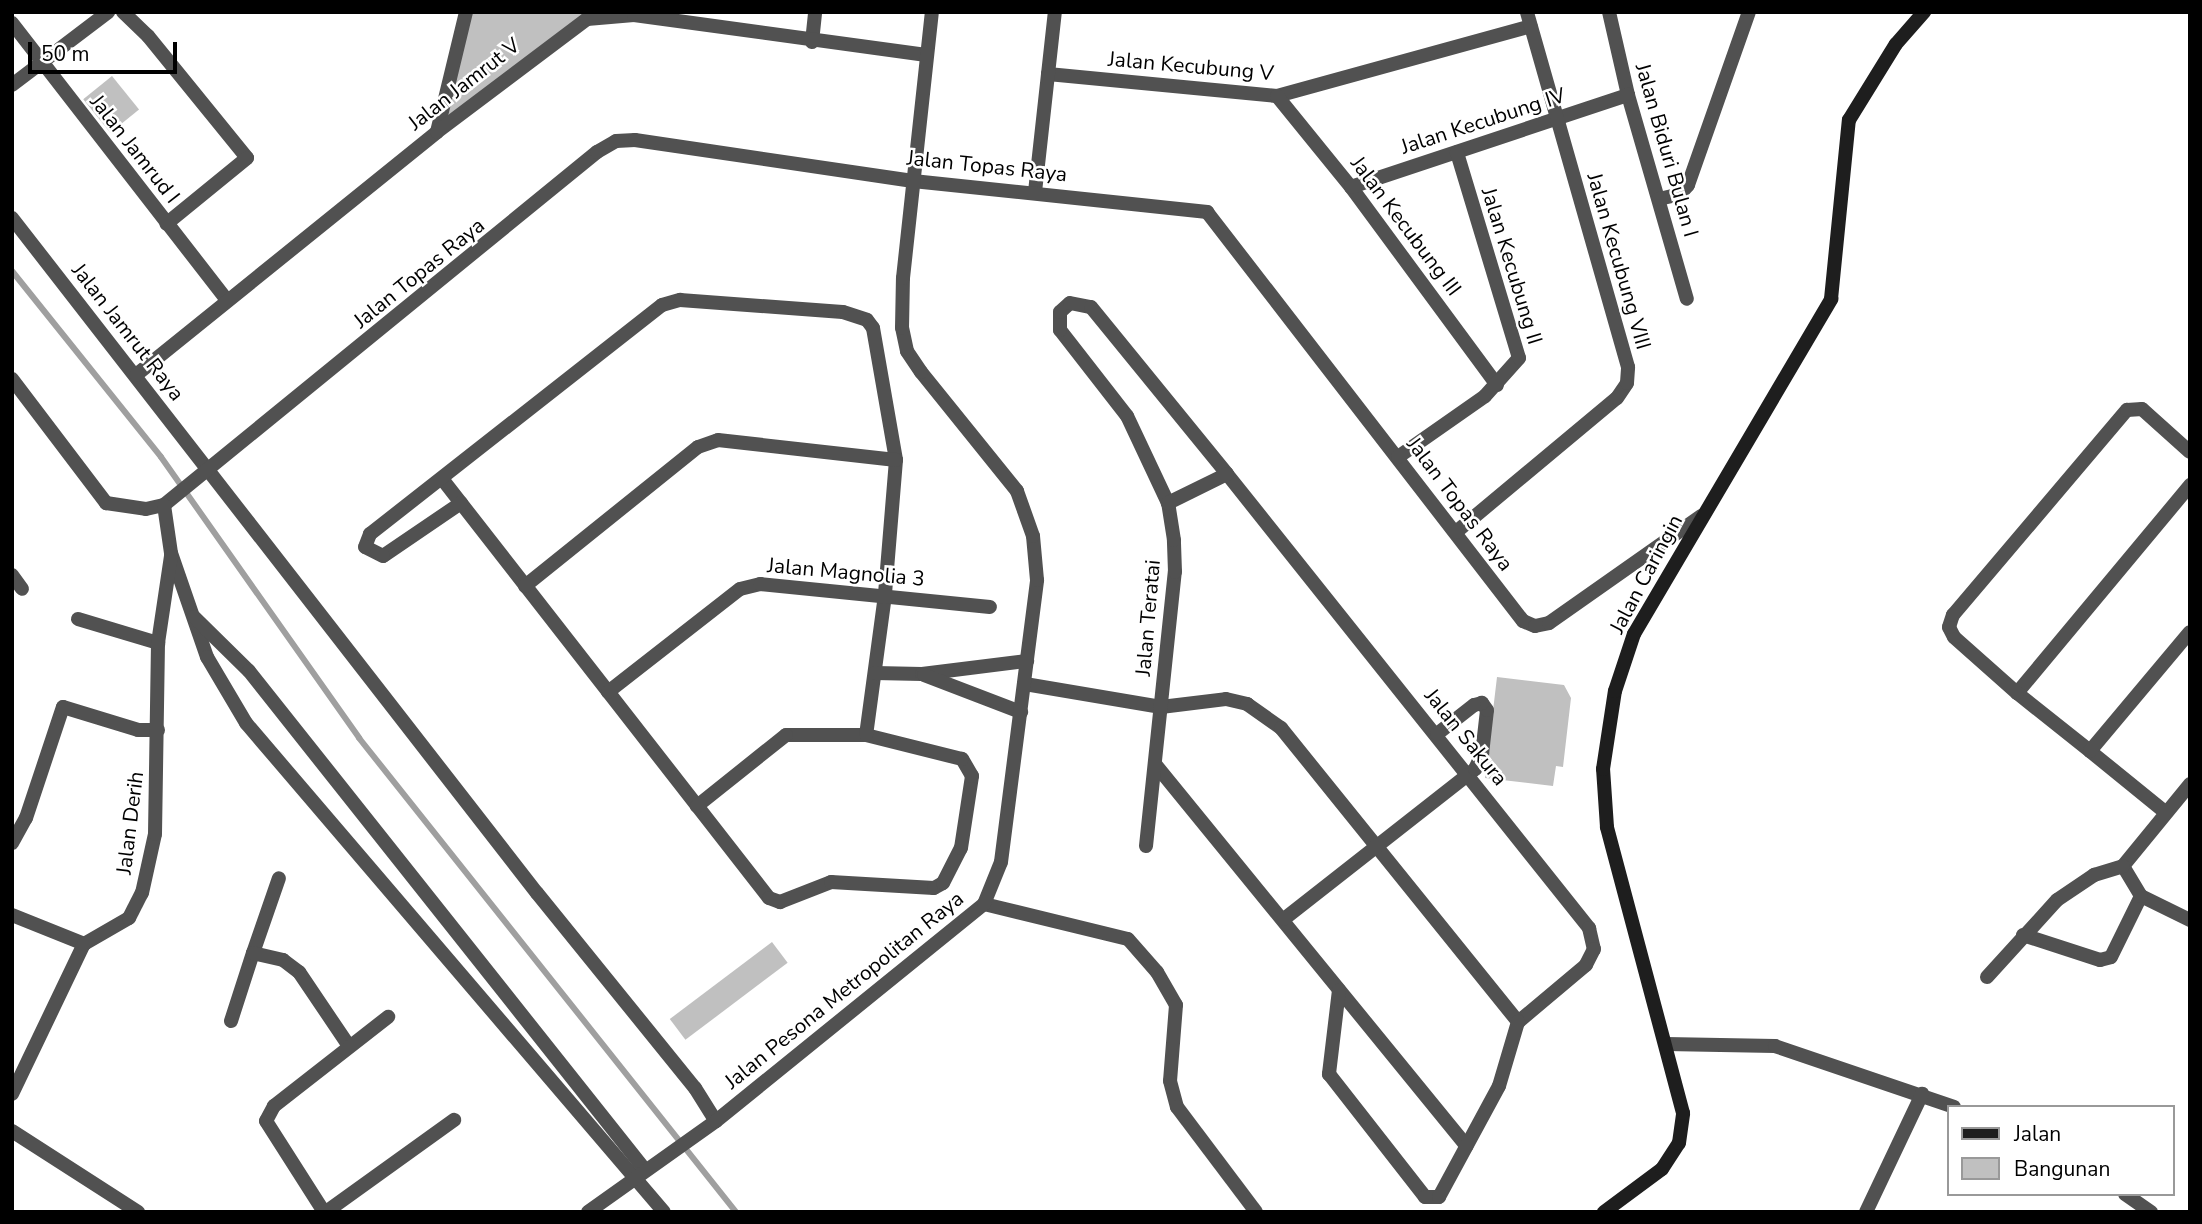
<!DOCTYPE html>
<style>
body{margin:0}
#map{position:relative;width:2202px;height:1224px;overflow:hidden;background:#fff;font-family:"Nunito Sans",sans-serif}
div>[style]{position:absolute}
.stream>*{height:6px;margin:-3px;padding:0 3px;transform-origin:3px;border-radius:3px;background:#9f9f9f}
.building>*{inset:0;background:#c0c0c0;transform-origin:0 0}
.minor>*{height:14px;margin:-7px;padding:0 7px;transform-origin:7px;border-radius:7px;background:#515151}
.secondary>*{height:14px;margin:-7px;padding:0 7px;transform-origin:7px;border-radius:7px;background:#1e1e1e}
span{translate:-50% -50%;white-space:nowrap;text-align:center;line-height:1.15;-webkit-text-stroke:5px #fff;paint-order:stroke}
.street-label{font-size:21px;color:#000}
.frame{position:absolute;inset:0;border:14px solid #000;pointer-events:none}
.legend{position:absolute;left:1947px;top:1105px;width:228px;height:91px;box-sizing:border-box;background:#fff;border:2px solid #999;margin:0;padding:9px 12px;list-style:none;font-size:21px;color:#000}
.legend li{display:flex;align-items:center;gap:14px;height:35px}
.legend b{width:35px;border:2px solid #999}
.scale{position:absolute;left:28px;top:42px;width:149px;height:32px;box-sizing:border-box;border:4px solid #000;border-top:0;padding-left:9px;font-size:21px;line-height:24px;white-space:nowrap;color:#000;-webkit-text-stroke:5px #fff;paint-order:stroke}
</style>
<div id="map">
<div class="stream">
<i style="left:12px;top:271px;width:238px;rotate:51.3deg"></i>
<i style="left:161px;top:457px;width:344px;rotate:54.8deg"></i>
<i style="left:359px;top:738px;width:606px;rotate:51.5deg"></i>
</div>
<div class="building">
<i style="clip-path:polygon(466px 12px,612px 12px,587px 19px,437px 132px)"></i>
<i style="left:112px;top:76px;width:43px;height:37px;rotate:51deg"></i>
<i style="clip-path:polygon(1497px 677px,1564px 685px,1571px 698px,1563px 767px,1556px 766px,1553px 786px,1485px 778px)"></i>
<i style="left:772px;top:942px;width:26px;height:128px;rotate:53deg"></i>
</div>
<div class="minor">
<i style="left:123px;top:12px;width:35px;rotate:44deg"></i>
<i style="left:148px;top:36px;width:157px;rotate:50.9deg"></i>
<i style="left:247px;top:158px;width:104px;rotate:140.8deg"></i>
<i style="left:1609px;top:12px;width:85px;rotate:77.1deg"></i>
<i style="left:1628px;top:95px;width:212px;rotate:73.9deg"></i>
<i style="left:12px;top:23px;width:349px;rotate:52.2deg"></i>
<i style="left:812px;top:42px;width:30px;rotate:-84deg"></i>
<i style="left:1048px;top:74px;width:230px;rotate:5.5deg"></i>
<i style="left:1277px;top:96px;width:263px;rotate:-15.4deg"></i>
<i style="left:12px;top:85px;width:121px;rotate:-37.2deg"></i>
<i style="left:1277px;top:96px;width:117px;rotate:50.9deg"></i>
<i style="left:1351px;top:187px;width:246px;rotate:53.6deg"></i>
<i style="left:437px;top:132px;width:123px;rotate:-76.4deg"></i>
<i style="left:1351px;top:187px;width:292px;rotate:-18.4deg"></i>
<i style="left:1035px;top:192px;width:181px;rotate:-83.7deg"></i>
<i style="left:1659px;top:199px;width:22px;rotate:-13deg"></i>
<i style="left:1680px;top:194px;width:12px;rotate:-48deg"></i>
<i style="left:1688px;top:185px;width:183px;rotate:-70.6deg"></i>
<i style="left:12px;top:218px;width:855px;rotate:52.13deg"></i>
<i style="left:537px;top:893px;width:251px;rotate:51deg"></i>
<i style="left:695px;top:1088px;width:39px;rotate:58deg"></i>
<i style="left:136px;top:375px;width:387px;rotate:-38.9deg"></i>
<i style="left:437px;top:132px;width:188px;rotate:-37deg"></i>
<i style="left:587px;top:19px;width:47px;rotate:-4.9deg"></i>
<i style="left:634px;top:15px;width:295px;rotate:7.8deg"></i>
<i style="left:12px;top:379px;width:156px;rotate:52.8deg"></i>
<i style="left:106px;top:503px;width:40px;rotate:8.5deg"></i>
<i style="left:146px;top:509px;width:18px;rotate:-13deg"></i>
<i style="left:164px;top:505px;width:559px;rotate:-39.19deg"></i>
<i style="left:597px;top:152px;width:22px;rotate:-30deg"></i>
<i style="left:616px;top:141px;width:19px;rotate:-3deg"></i>
<i style="left:635px;top:140px;width:281px;rotate:8.4deg"></i>
<i style="left:913px;top:181px;width:296px;rotate:6deg"></i>
<i style="left:1207px;top:212px;width:517px;rotate:52.31deg"></i>
<i style="left:1523px;top:621px;width:13px;rotate:23deg"></i>
<i style="left:1535px;top:626px;width:14px;rotate:-12deg"></i>
<i style="left:1549px;top:623px;width:186px;rotate:-35.1deg"></i>
<i style="left:1398px;top:457px;width:106px;rotate:-35deg"></i>
<i style="left:1485px;top:396px;width:51px;rotate:-48.2deg"></i>
<i style="left:1519px;top:358px;width:215px;rotate:-106.8deg"></i>
<i style="left:1227px;top:474px;width:581px;rotate:51.43deg"></i>
<i style="left:1589px;top:928px;width:22px;rotate:77deg"></i>
<i style="left:1594px;top:949px;width:18px;rotate:117deg"></i>
<i style="left:1586px;top:965px;width:89px;rotate:140deg"></i>
<i style="left:443px;top:480px;width:530px;rotate:52.05deg"></i>
<i style="left:769px;top:898px;width:12px;rotate:20deg"></i>
<i style="left:780px;top:902px;width:55px;rotate:-21.4deg"></i>
<i style="left:831px;top:882px;width:103px;rotate:3.3deg"></i>
<i style="left:934px;top:888px;width:10px;rotate:-29deg"></i>
<i style="left:943px;top:883px;width:39px;rotate:-63deg"></i>
<i style="left:961px;top:848px;width:73px;rotate:-81.3deg"></i>
<i style="left:972px;top:776px;width:20px;rotate:-120deg"></i>
<i style="left:962px;top:759px;width:99px;rotate:-166deg"></i>
<i style="left:866px;top:735px;width:80px;rotate:180deg"></i>
<i style="left:786px;top:735px;width:114px;rotate:141.4deg"></i>
<i style="left:461px;top:503px;width:94px;rotate:145.8deg"></i>
<i style="left:383px;top:556px;width:20px;rotate:-153deg"></i>
<i style="left:365px;top:547px;width:14px;rotate:-69deg"></i>
<i style="left:370px;top:534px;width:371px;rotate:-38.1deg"></i>
<i style="left:662px;top:305px;width:19px;rotate:-16deg"></i>
<i style="left:680px;top:300px;width:163px;rotate:4.2deg"></i>
<i style="left:843px;top:312px;width:25px;rotate:18deg"></i>
<i style="left:867px;top:320px;width:10px;rotate:53deg"></i>
<i style="left:873px;top:328px;width:134px;rotate:80.1deg"></i>
<i style="left:896px;top:460px;width:135px;rotate:94.7deg"></i>
<i style="left:885px;top:595px;width:141px;rotate:97.7deg"></i>
<i style="left:164px;top:505px;width:49px;rotate:81.7deg"></i>
<i style="left:171px;top:553px;width:110px;rotate:70.9deg"></i>
<i style="left:207px;top:657px;width:77px;rotate:59.4deg"></i>
<i style="left:246px;top:723px;width:643px;rotate:49.48deg"></i>
<i style="left:1456px;top:532px;width:209px;rotate:-39.8deg"></i>
<i style="left:1617px;top:398px;width:18px;rotate:-56deg"></i>
<i style="left:1627px;top:383px;width:16px;rotate:-86deg"></i>
<i style="left:1628px;top:367px;width:369px;rotate:-105.9deg"></i>
<i style="left:12px;top:575px;width:17px;rotate:54deg"></i>
<i style="left:525px;top:586px;width:222px;rotate:-38.8deg"></i>
<i style="left:698px;top:447px;width:21px;rotate:-19deg"></i>
<i style="left:718px;top:440px;width:179px;rotate:6.4deg"></i>
<i style="left:194px;top:617px;width:77px;rotate:44.5deg"></i>
<i style="left:249px;top:671px;width:637px;rotate:51.56deg"></i>
<i style="left:78px;top:619px;width:84px;rotate:16.7deg"></i>
<i style="left:875px;top:673px;width:47px;rotate:1.2deg"></i>
<i style="left:922px;top:674px;width:106px;rotate:-7.1deg"></i>
<i style="left:924px;top:675px;width:104px;rotate:20.9deg"></i>
<i style="left:1025px;top:684px;width:138px;rotate:9.6deg"></i>
<i style="left:1161px;top:707px;width:65px;rotate:-7deg"></i>
<i style="left:1226px;top:699px;width:22px;rotate:13deg"></i>
<i style="left:1247px;top:704px;width:42px;rotate:35.2deg"></i>
<i style="left:1281px;top:728px;width:378px;rotate:51.1deg"></i>
<i style="left:608px;top:692px;width:167px;rotate:-38deg"></i>
<i style="left:740px;top:589px;width:21px;rotate:-14deg"></i>
<i style="left:760px;top:584px;width:231px;rotate:5.7deg"></i>
<i style="left:2017px;top:693px;width:271px;rotate:-50.2deg"></i>
<i style="left:2090px;top:751px;width:93px;rotate:-141.5deg"></i>
<i style="left:2017px;top:693px;width:84px;rotate:-138.4deg"></i>
<i style="left:1954px;top:637px;width:11px;rotate:-117deg"></i>
<i style="left:1949px;top:627px;width:13px;rotate:-72deg"></i>
<i style="left:1953px;top:615px;width:269px;rotate:-49.7deg"></i>
<i style="left:2127px;top:410px;width:15px;rotate:-4deg"></i>
<i style="left:2142px;top:409px;width:64px;rotate:41.9deg"></i>
<i style="left:1155px;top:764px;width:493px;rotate:50.8deg"></i>
<i style="left:2165px;top:812px;width:97px;rotate:-140.9deg"></i>
<i style="left:2090px;top:751px;width:155px;rotate:-50deg"></i>
<i style="left:12px;top:843px;width:29px;rotate:-61deg"></i>
<i style="left:26px;top:818px;width:117px;rotate:-71.6deg"></i>
<i style="left:63px;top:707px;width:78px;rotate:17deg"></i>
<i style="left:138px;top:730px;width:20px"></i>
<i style="left:1146px;top:846px;width:276px;rotate:-84deg"></i>
<i style="left:1175px;top:572px;width:32px;rotate:-92deg"></i>
<i style="left:1174px;top:540px;width:37px;rotate:-99deg"></i>
<i style="left:1168px;top:503px;width:96px;rotate:-115.2deg"></i>
<i style="left:1127px;top:416px;width:109px;rotate:-127.9deg"></i>
<i style="left:1060px;top:330px;width:18px;rotate:-90deg"></i>
<i style="left:1060px;top:312px;width:13px;rotate:-42deg"></i>
<i style="left:1070px;top:303px;width:21px;rotate:11deg"></i>
<i style="left:1091px;top:307px;width:215px;rotate:50.8deg"></i>
<i style="left:1227px;top:474px;width:66px;rotate:153.8deg"></i>
<i style="left:2141px;top:896px;width:55px;rotate:26.1deg"></i>
<i style="left:984px;top:904px;width:148px;rotate:13.7deg"></i>
<i style="left:1128px;top:939px;width:44px;rotate:48.7deg"></i>
<i style="left:1157px;top:972px;width:38px;rotate:60deg"></i>
<i style="left:1176px;top:1005px;width:76px;rotate:94.5deg"></i>
<i style="left:1170px;top:1081px;width:27px;rotate:75deg"></i>
<i style="left:1177px;top:1107px;width:131px;rotate:53deg"></i>
<i style="left:12px;top:915px;width:78px;rotate:21.9deg"></i>
<i style="left:1284px;top:919px;width:243px;rotate:-38.1deg"></i>
<i style="left:1475px;top:769px;width:17px;rotate:-65deg"></i>
<i style="left:1482px;top:754px;width:44px;rotate:-83.5deg"></i>
<i style="left:1487px;top:710px;width:9px;rotate:-126deg"></i>
<i style="left:1482px;top:703px;width:8px;rotate:166deg"></i>
<i style="left:1474px;top:705px;width:47px;rotate:141.9deg"></i>
<i style="left:2023px;top:935px;width:81px;rotate:18deg"></i>
<i style="left:2100px;top:960px;width:11px;rotate:-15deg"></i>
<i style="left:2111px;top:957px;width:68px;rotate:-63.8deg"></i>
<i style="left:2141px;top:896px;width:35px;rotate:-121deg"></i>
<i style="left:2123px;top:866px;width:106px;rotate:-50.7deg"></i>
<i style="left:253px;top:953px;width:79px;rotate:-70.9deg"></i>
<i style="left:1987px;top:977px;width:104px;rotate:-47.7deg"></i>
<i style="left:2057px;top:900px;width:45px;rotate:-34deg"></i>
<i style="left:2094px;top:875px;width:30px;rotate:-17deg"></i>
<i style="left:1339px;top:990px;width:85px;rotate:96.8deg"></i>
<i style="left:1329px;top:1074px;width:156px;rotate:52deg"></i>
<i style="left:1425px;top:1197px;width:14px"></i>
<i style="left:1439px;top:1197px;width:126px;rotate:-61.6deg"></i>
<i style="left:1499px;top:1086px;width:67px;rotate:-73.5deg"></i>
<i style="left:231px;top:1021px;width:71px;rotate:-72.1deg"></i>
<i style="left:253px;top:953px;width:31px;rotate:13deg"></i>
<i style="left:283px;top:960px;width:20px;rotate:37deg"></i>
<i style="left:299px;top:972px;width:89px;rotate:56deg"></i>
<i style="left:1666px;top:1044px;width:109px;rotate:1.1deg"></i>
<i style="left:1775px;top:1046px;width:189px;rotate:18.8deg"></i>
<i style="left:12px;top:1094px;width:166px;rotate:-64.4deg"></i>
<i style="left:84px;top:944px;width:52px;rotate:-30deg"></i>
<i style="left:129px;top:918px;width:28px;rotate:-63deg"></i>
<i style="left:142px;top:893px;width:60px;rotate:-77.6deg"></i>
<i style="left:155px;top:834px;width:191px;rotate:-89.1deg"></i>
<i style="left:158px;top:643px;width:88px;rotate:-81.5deg"></i>
<i style="left:12px;top:1131px;width:150px;rotate:32.7deg"></i>
<i style="left:2125px;top:1194px;width:32px;rotate:35deg"></i>
<i style="left:324px;top:1212px;width:108px;rotate:-122.5deg"></i>
<i style="left:266px;top:1121px;width:17px;rotate:-62deg"></i>
<i style="left:274px;top:1106px;width:145px;rotate:-38deg"></i>
<i style="left:326px;top:1212px;width:158px;rotate:-35.7deg"></i>
<i style="left:588px;top:1212px;width:157px;rotate:-35.4deg"></i>
<i style="left:716px;top:1121px;width:345px;rotate:-39deg"></i>
<i style="left:984px;top:904px;width:45px;rotate:-68deg"></i>
<i style="left:1001px;top:862px;width:284px;rotate:-82.7deg"></i>
<i style="left:1037px;top:580px;width:44px;rotate:-95.2deg"></i>
<i style="left:1033px;top:536px;width:48px;rotate:-109.6deg"></i>
<i style="left:1017px;top:491px;width:153px;rotate:-128.9deg"></i>
<i style="left:921px;top:372px;width:25px;rotate:-124deg"></i>
<i style="left:907px;top:351px;width:24px;rotate:-102deg"></i>
<i style="left:902px;top:328px;width:50px;rotate:-88.9deg"></i>
<i style="left:903px;top:278px;width:268px;rotate:-83.8deg"></i>
<i style="left:1866px;top:1212px;width:131px;rotate:-64.6deg"></i>
</div>
<div class="secondary">
<i style="left:1604px;top:1212px;width:72px;rotate:-36.6deg"></i>
<i style="left:1662px;top:1169px;width:31px;rotate:-57deg"></i>
<i style="left:1679px;top:1143px;width:30px;rotate:-82deg"></i>
<i style="left:1683px;top:1113px;width:296px;rotate:-104.9deg"></i>
<i style="left:1607px;top:827px;width:58px;rotate:-93.9deg"></i>
<i style="left:1603px;top:769px;width:79px;rotate:-81.3deg"></i>
<i style="left:1615px;top:691px;width:60px;rotate:-71.6deg"></i>
<i style="left:1634px;top:634px;width:389px;rotate:-59.5deg"></i>
<i style="left:1831px;top:299px;width:180px;rotate:-84.3deg"></i>
<i style="left:1849px;top:120px;width:89px;rotate:-58.3deg"></i>
<i style="left:1896px;top:44px;width:43px;rotate:-48.8deg"></i>
</div>
<div class="street-label">
<span style="left:1191px;top:66px;rotate:5deg">Jalan Kecubung V</span>
<span style="left:464px;top:84px;rotate:-38deg">Jalan Jamrut V</span>
<span style="left:1483px;top:121px;rotate:-18deg">Jalan Kecubung IV</span>
<span style="left:135px;top:149px;rotate:52deg">Jalan Jamrud I</span>
<span style="left:1667px;top:150px;rotate:74deg">Jalan Biduri Bulan I</span>
<span style="left:987px;top:166px;rotate:6deg">Jalan Topas Raya</span>
<span style="left:1406px;top:226px;rotate:53deg">Jalan Kecubung III</span>
<span style="left:1619px;top:261px;rotate:74deg">Jalan Kecubung VIII</span>
<span style="left:1512px;top:266px;rotate:73deg">Jalan Kecubung II</span>
<span style="left:419px;top:273px;rotate:-39deg">Jalan Topas Raya</span>
<span style="left:128px;top:332px;rotate:52deg">Jalan Jamrut Raya</span>
<span style="left:1460px;top:504px;rotate:53deg">Jalan Topas Raya</span>
<span style="left:846px;top:572px;rotate:5deg">Jalan Magnolia 3</span>
<span style="left:1646px;top:574px;rotate:-62deg">Jalan Caringin</span>
<span style="left:1148px;top:618px;rotate:-85deg">Jalan Teratai</span>
<span style="left:1466px;top:737px;rotate:51deg">Jalan Sakura</span>
<span style="left:130px;top:823px;rotate:-83deg">Jalan Derih</span>
<span style="left:844px;top:990px;rotate:-39deg">Jalan Pesona Metropolitan Raya</span>
</div>
<div class="frame"></div>
<ul class="legend">
<li><b style="height:9px;background:#1e1e1e"></b>Jalan</li>
<li><b style="height:19px;background:#c0c0c0"></b>Bangunan</li>
</ul>
<div class="scale">50 m</div>
</div>
